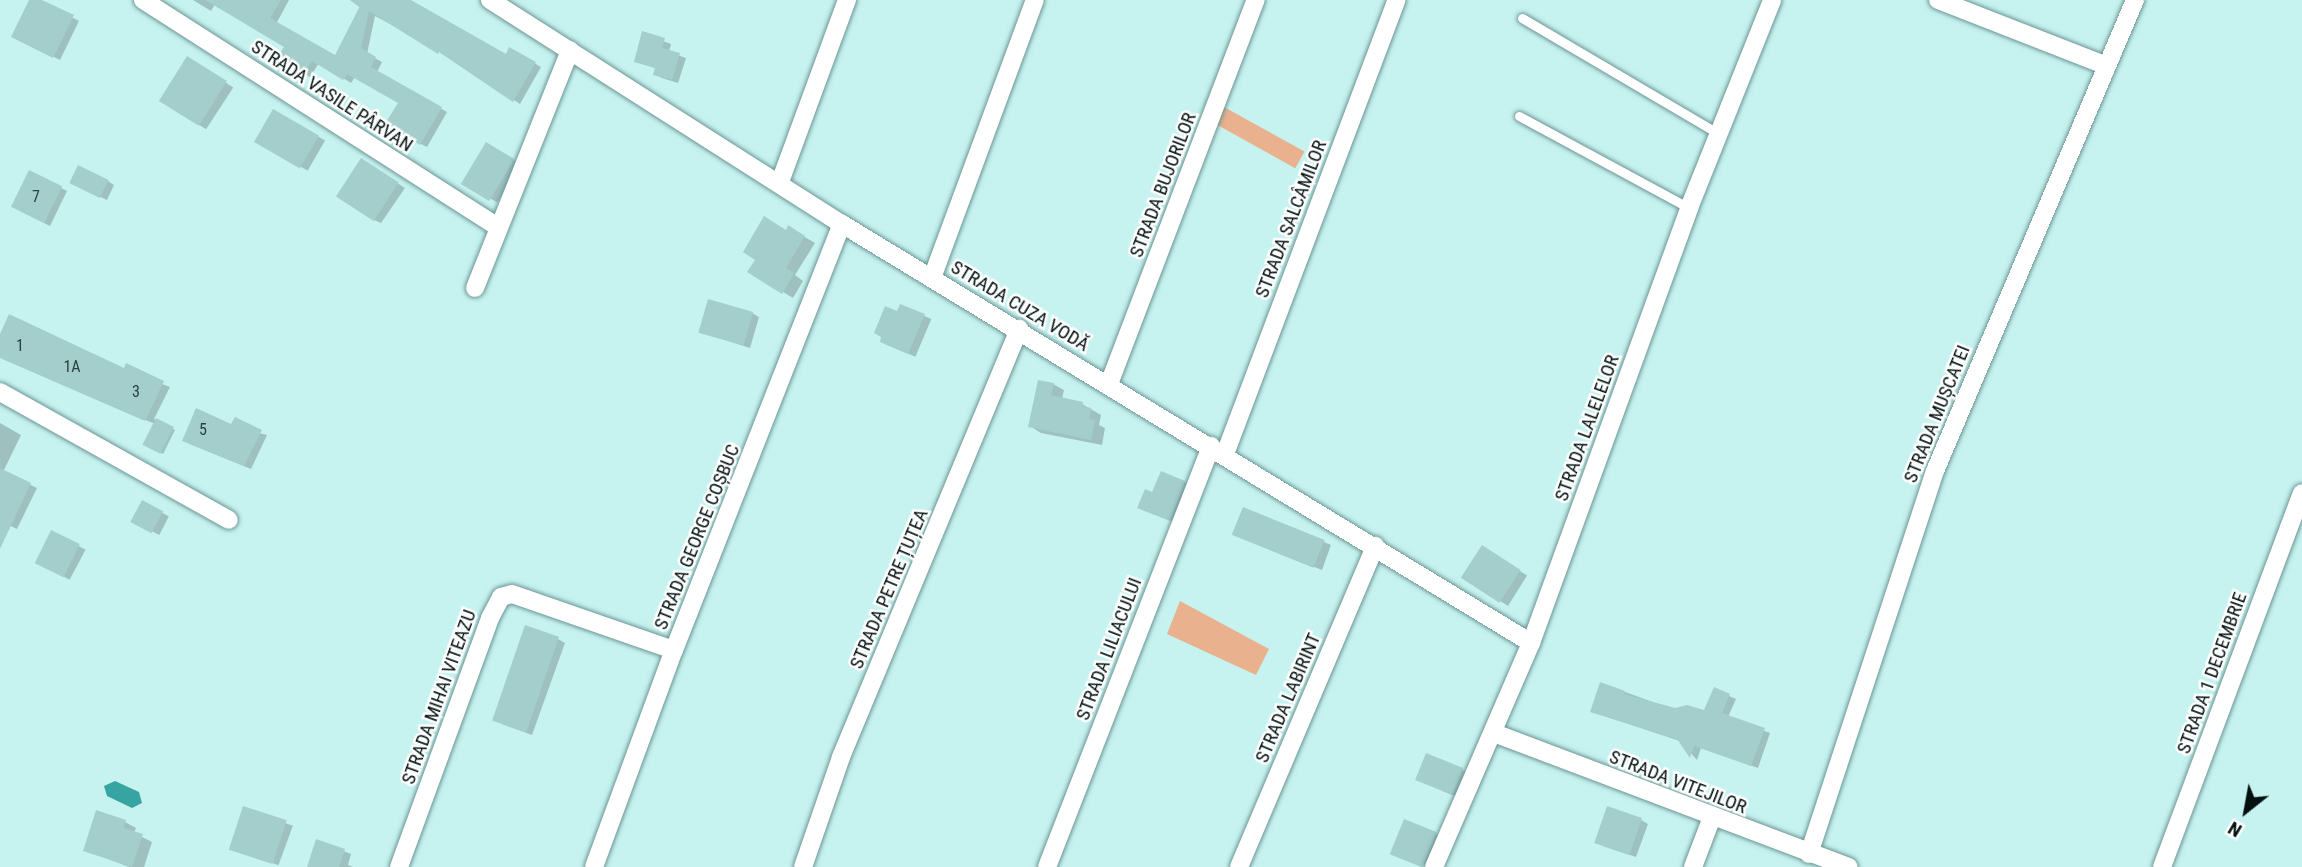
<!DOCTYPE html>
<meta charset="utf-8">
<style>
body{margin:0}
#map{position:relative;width:2302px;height:867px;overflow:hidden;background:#c6f2f0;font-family:"Roboto Condensed",sans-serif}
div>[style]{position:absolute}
.green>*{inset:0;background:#e9b18d;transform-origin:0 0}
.water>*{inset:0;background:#36a5a2}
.shadow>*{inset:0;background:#0003;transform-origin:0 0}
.building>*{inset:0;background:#a3cecc;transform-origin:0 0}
.roads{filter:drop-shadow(0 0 2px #6b9593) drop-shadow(0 0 2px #6b9593)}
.service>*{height:9px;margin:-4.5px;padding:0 4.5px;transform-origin:4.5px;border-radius:4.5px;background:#fff}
.minor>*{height:18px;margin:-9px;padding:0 9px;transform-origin:9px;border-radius:9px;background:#fff}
span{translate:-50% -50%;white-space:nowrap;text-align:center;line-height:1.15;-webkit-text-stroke:5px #fff;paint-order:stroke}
.number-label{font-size:16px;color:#2a403f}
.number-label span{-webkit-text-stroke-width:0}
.street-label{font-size:19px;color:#021110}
.north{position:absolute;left:2211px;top:776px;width:70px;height:70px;-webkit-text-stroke:5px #fff;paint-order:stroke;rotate:211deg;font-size:19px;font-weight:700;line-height:28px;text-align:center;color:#021110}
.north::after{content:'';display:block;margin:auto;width:24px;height:32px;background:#021110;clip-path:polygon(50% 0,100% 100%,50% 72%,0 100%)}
</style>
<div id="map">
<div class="green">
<i style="left:1224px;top:107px;width:92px;height:19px;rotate:29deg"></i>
<i style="clip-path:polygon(1180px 601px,1269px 649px,1256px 675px,1167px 634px)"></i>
</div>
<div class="water">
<i style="clip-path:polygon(115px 781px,139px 792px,142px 803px,132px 808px,107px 796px,104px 786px)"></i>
</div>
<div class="shadow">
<i style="clip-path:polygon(31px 0,38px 0,79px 21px,60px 60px,20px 40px)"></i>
<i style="clip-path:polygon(193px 0,289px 0,276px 24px,336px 58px,361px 8px,350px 0,406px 0,506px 56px,510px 49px,541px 67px,520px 104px,446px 54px,375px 16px,367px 54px,382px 62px,377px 72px,447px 112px,427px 147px,421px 144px,400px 102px,355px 77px,351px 83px,319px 63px,310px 77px,279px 58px,286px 46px,215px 4px,211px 11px)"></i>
<i style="clip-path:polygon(644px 34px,671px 44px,669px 52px,686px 58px,678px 83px,662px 78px,655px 74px,657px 69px,636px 61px)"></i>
<i style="left:188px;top:58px;width:54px;height:50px;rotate:33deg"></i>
<i style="left:274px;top:111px;width:59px;height:35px;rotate:30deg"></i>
<i style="left:486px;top:144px;width:39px;height:45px;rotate:30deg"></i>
<i style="clip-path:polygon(368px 164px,405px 188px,381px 223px,374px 220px)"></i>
<i style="clip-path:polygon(108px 181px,114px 185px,107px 200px,77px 186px)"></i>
<i style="clip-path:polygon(61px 188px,67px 191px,50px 226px,20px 211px)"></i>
<i style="clip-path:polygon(789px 228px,815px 243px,795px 275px,803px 281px,793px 298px,749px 271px)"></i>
<i style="left:901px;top:306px;width:33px;height:41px;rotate:23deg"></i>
<i style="clip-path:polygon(752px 313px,759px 317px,750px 348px,700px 332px)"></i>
<i style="clip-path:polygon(0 338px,125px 370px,170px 387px,154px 419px,175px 430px,163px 454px,145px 444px,155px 424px,0 357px)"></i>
<i style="clip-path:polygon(1053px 384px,1064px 390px,1062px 399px,1082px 404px,1101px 415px,1099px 425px,1105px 428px,1102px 445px,1041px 433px,1030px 426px)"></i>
<i style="clip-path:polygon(0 423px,21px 435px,3px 472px,37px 488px,17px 529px,0 521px)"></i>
<i style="clip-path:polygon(232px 426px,267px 435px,251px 469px,190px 444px)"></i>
<i style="clip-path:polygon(1185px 482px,1191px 486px,1177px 523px,1146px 511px)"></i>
<i style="left:143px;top:503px;width:29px;height:21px;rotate:27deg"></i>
<i style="left:52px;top:532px;width:38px;height:34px;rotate:28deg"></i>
<i style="clip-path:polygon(1242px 538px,1324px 542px,1331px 545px,1322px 570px)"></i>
<i style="left:1483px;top:548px;width:52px;height:36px;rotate:32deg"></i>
<i style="clip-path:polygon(558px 639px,565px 643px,532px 735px,502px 724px)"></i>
<i style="clip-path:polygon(1715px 690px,1736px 699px,1728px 717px,1770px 733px,1758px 768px,1701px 748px,1697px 760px,1680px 741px,1592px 712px,1625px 692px,1675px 710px,1705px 712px)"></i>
<i style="clip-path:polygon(1462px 770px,1469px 773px,1459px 798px,1424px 783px)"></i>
<i style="left:244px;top:808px;width:52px;height:42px;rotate:20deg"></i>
<i style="clip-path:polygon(1641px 820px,1648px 824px,1636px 857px,1603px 846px)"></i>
<i style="clip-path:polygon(125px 822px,136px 828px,134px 833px,152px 842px,144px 867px,129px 867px,85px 850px)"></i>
<i style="clip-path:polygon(1436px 834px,1443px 837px,1431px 867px,1399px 857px)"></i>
<i style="clip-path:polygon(317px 841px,351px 854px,348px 865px,353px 867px,309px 867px)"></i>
</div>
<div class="building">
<i style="clip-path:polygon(29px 0,42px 0,74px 15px,53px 58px,11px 37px)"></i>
<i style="clip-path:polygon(205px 0,281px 0,270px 18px,335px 55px,360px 6px,350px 0,411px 0,506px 54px,509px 47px,536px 62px,513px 102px,439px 52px,438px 54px,369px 11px,361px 48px,376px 57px,371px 67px,442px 107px,420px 145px,386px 122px,398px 103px,347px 74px,343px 80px,312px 61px,303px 75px,276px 59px,284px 47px)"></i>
<i style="clip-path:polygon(642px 31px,665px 38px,662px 48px,680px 53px,672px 80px,653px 75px,655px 68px,634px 62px)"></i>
<i style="left:187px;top:56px;width:47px;height:53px;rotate:32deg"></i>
<i style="left:273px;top:109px;width:53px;height:38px;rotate:30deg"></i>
<i style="left:486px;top:142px;width:33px;height:49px;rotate:31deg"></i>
<i style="left:361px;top:158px;width:45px;height:46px;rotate:33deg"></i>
<i style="left:78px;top:165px;width:34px;height:20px;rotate:26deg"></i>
<i style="left:29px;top:170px;width:37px;height:41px;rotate:26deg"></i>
<i style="clip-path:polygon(764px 216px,786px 230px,788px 225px,805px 236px,786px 268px,794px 273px,782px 294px,747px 272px,755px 260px,743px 252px)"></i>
<i style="left:708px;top:299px;width:47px;height:35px;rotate:16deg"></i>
<i style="clip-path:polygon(900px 304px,925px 314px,908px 354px,880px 342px,881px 337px,874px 333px,885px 306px,897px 311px)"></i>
<i style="clip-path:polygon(9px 314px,124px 368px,126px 363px,164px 381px,145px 421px,0 358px,0 334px)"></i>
<i style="clip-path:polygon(1038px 380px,1054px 383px,1051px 395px,1083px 402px,1082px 406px,1091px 408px,1089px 419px,1095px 420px,1091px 440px,1028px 427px)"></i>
<i style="clip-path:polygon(196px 408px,231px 424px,235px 417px,262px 430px,244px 466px,182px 441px)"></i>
<i style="left:156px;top:418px;width:20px;height:30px;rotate:27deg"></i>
<i style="clip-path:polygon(0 468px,31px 483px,0 549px)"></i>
<i style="clip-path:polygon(1161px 471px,1185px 481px,1170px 521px,1137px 508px,1145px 489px,1152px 492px)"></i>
<i style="left:142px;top:500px;width:24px;height:25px;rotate:28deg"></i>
<i style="left:1243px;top:507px;width:88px;height:30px;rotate:22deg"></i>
<i style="left:51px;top:530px;width:32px;height:37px;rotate:26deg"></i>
<i style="left:1482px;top:545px;width:46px;height:39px;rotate:33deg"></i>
<i style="left:525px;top:625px;width:36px;height:101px;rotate:19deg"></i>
<i style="clip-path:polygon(1600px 682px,1625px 691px,1624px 694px,1675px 708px,1687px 705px,1704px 710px,1714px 687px,1730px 694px,1722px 713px,1765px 728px,1751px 766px,1694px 746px,1690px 758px,1677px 739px,1590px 712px)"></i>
<i style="left:1426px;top:753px;width:40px;height:29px;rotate:22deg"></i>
<i style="left:243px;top:806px;width:46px;height:46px;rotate:18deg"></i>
<i style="left:1607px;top:806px;width:37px;height:39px;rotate:19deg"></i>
<i style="clip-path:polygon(96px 810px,126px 820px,124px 828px,143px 834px,132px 867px,83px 851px)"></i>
<i style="left:1404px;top:819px;width:35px;height:38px;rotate:22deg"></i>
<i style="clip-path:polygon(316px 839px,345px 849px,339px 867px,307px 867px)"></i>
</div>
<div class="roads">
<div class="service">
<i style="left:1522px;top:18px;width:229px;rotate:30.5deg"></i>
<i style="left:1519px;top:116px;width:193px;rotate:28.4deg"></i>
</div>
<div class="minor">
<i style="left:143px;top:0;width:421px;rotate:32.6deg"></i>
<i style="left:490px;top:0;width:417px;rotate:32.5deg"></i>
<i style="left:842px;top:224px;width:806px;rotate:31.3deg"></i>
<i style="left:1938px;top:0;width:179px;rotate:21.3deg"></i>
<i style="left:780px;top:182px;width:194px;rotate:-69.8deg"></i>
<i style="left:932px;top:278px;width:296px;rotate:-69.7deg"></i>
<i style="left:475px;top:288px;width:256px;rotate:-68.2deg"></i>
<i style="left:1109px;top:384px;width:411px;rotate:-69.1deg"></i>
<i style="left:0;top:392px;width:262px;rotate:29.2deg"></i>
<i style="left:1225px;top:454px;width:485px;rotate:-69.3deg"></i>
<i style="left:1494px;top:733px;width:379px;rotate:20.7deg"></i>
<i style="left:1809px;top:854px;width:403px;rotate:-71.8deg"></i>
<i style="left:1935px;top:471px;width:512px;rotate:-66.99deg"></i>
<i style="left:399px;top:867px;width:265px;rotate:-69.9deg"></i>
<i style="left:490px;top:618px;width:24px;rotate:-62deg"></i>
<i style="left:501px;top:597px;width:11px;rotate:-15deg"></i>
<i style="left:512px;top:594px;width:171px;rotate:19.1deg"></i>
<i style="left:594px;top:867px;width:231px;rotate:-69.8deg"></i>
<i style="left:674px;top:650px;width:458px;rotate:-68.5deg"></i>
<i style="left:803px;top:867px;width:116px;rotate:-70.9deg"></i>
<i style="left:841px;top:757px;width:464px;rotate:-67.4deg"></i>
<i style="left:1047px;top:867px;width:452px;rotate:-68.7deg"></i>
<i style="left:1239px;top:867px;width:349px;rotate:-67deg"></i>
<i style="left:1434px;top:867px;width:244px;rotate:-66.6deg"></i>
<i style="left:1531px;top:643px;width:463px;rotate:-70deg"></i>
<i style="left:1689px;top:208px;width:224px;rotate:-68.2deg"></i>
<i style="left:1693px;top:867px;width:53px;rotate:-69.2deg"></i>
<i style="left:2162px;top:867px;width:399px;rotate:-69.5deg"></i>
</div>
</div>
<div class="number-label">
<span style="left:36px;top:197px">7</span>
<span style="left:20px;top:346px">1</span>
<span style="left:72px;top:367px">1A</span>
<span style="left:136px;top:392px">3</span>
<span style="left:203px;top:430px">5</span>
</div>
<div class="street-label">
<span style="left:332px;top:96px;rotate:33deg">STRADA VASILE PÂRVAN</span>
<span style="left:1163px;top:185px;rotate:-69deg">STRADA BUJORILOR</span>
<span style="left:1291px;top:219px;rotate:-69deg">STRADA SALCÂMILOR</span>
<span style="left:1020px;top:306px;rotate:31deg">STRADA CUZA VODĂ</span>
<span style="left:1937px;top:414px;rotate:-68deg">STRADA MUȘCATEI</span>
<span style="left:1587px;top:428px;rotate:-70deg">STRADA LALELELOR</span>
<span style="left:697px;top:537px;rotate:-68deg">STRADA GEORGE COȘBUC</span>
<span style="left:889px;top:589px;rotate:-67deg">STRADA PETRE ȚUȚEA</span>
<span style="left:1109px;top:649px;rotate:-69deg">STRADA LILIACULUI</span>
<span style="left:2212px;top:673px;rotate:-70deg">STRADA 1 DECEMBRIE</span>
<span style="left:439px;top:697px;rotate:-70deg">STRADA MIHAI VITEAZU</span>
<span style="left:1288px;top:698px;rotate:-67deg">STRADA LABIRINT</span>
<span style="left:1678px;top:782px;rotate:21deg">STRADA VITEJILOR</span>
</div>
<div class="north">N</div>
</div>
